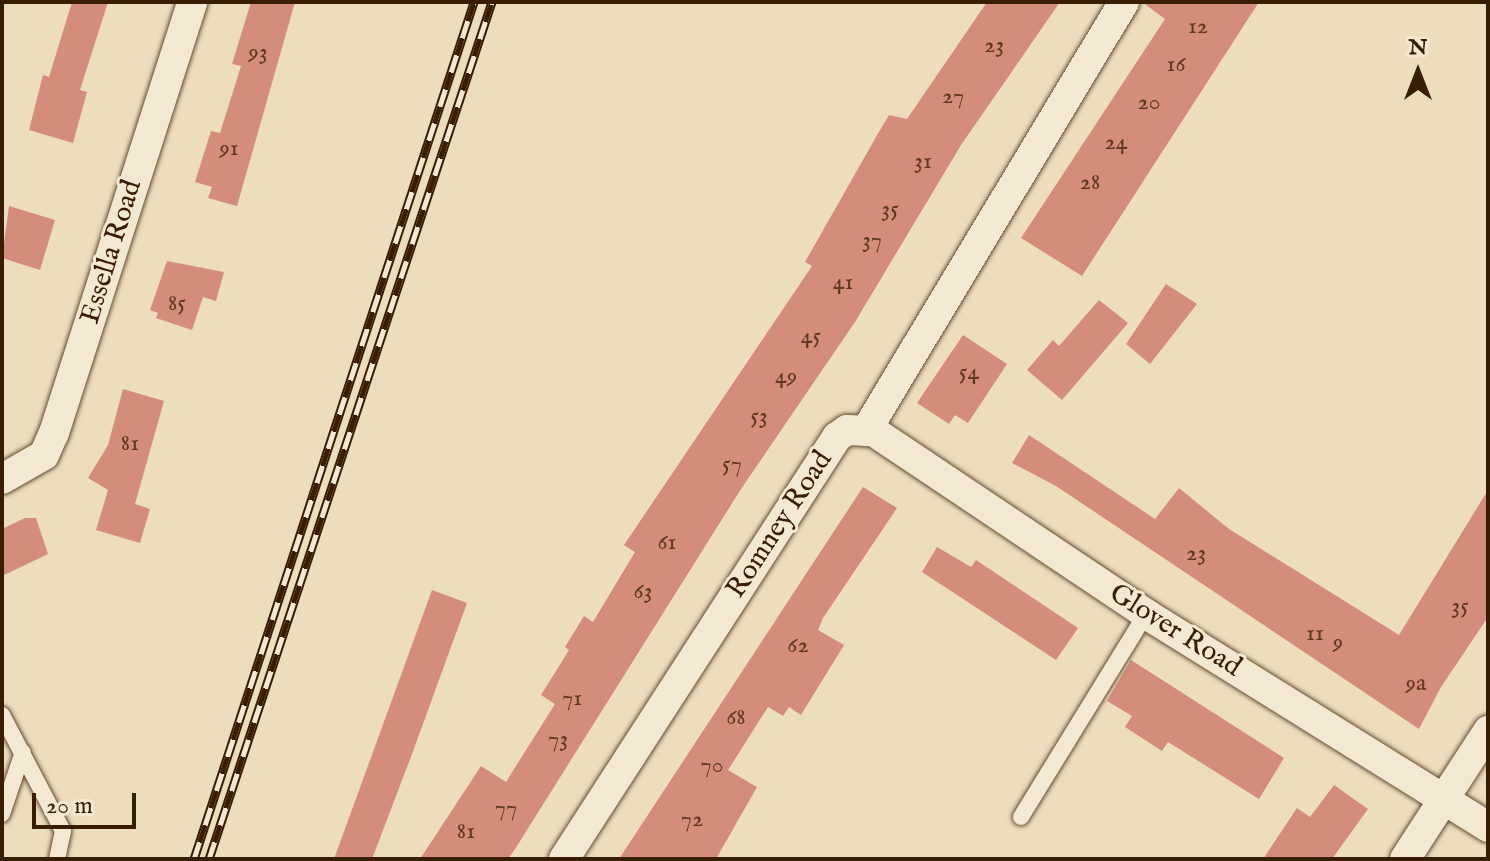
<!DOCTYPE html>
<style>
body{margin:0}
#map{position:relative;width:1490px;height:861px;overflow:hidden;background:#ecddbc;font-family:"IM FELL English",serif}
div>[style]{position:absolute}
.building>*{inset:0;background:#d48d7b}
.roads{filter:drop-shadow(0 0 2px #664d30) drop-shadow(0 0 2px #664d30)}
.service>*{height:16px;margin:-8px;padding:0 8px;transform-origin:8px;border-radius:8px;background:#f3e9d3}
.minor>*{height:30px;margin:-15px;padding:0 15px;transform-origin:15px;border-radius:15px;background:#f3e9d3}
.rail>*{height:9px;margin-top:-4.5px;transform-origin:0;background:repeating-linear-gradient(90deg,#f3e9d3 0 18px,#391d02 0 36px);box-sizing:border-box;border-block:2px solid #391d02}
span{translate:-50% -50%;white-space:nowrap;text-align:center;line-height:1.15;-webkit-text-stroke:6px #f3e9d3;paint-order:stroke}
.number-label{font-size:24px;color:#603920}
.number-label span{-webkit-text-stroke-width:0}
.street-label{font-size:28px;color:#391d02}
.frame{position:absolute;inset:0;border:4px solid #391d02;pointer-events:none}
.north{position:absolute;left:1378px;top:32px;width:80px;height:80px;-webkit-text-stroke:6px #f3e9d3;paint-order:stroke;rotate:0deg;font-size:22px;font-weight:700;line-height:32px;text-align:center;color:#391d02}
.north::after{content:'';display:block;margin:auto;width:28px;height:36px;background:#391d02;clip-path:polygon(50% 0,100% 100%,50% 72%,0 100%)}
.scale{position:absolute;left:32px;top:793px;width:104px;height:36px;box-sizing:border-box;border:4px solid #391d02;border-top:0;padding-left:10px;font-size:24px;line-height:28px;white-space:nowrap;color:#391d02;-webkit-text-stroke:6px #f3e9d3;paint-order:stroke}
</style>
<div id="map">
<div class="building">
<i style="clip-path:polygon(72px 2px,108px 2px,80px 90px,87px 92px,73px 143px,29px 130px,43px 75px,49px 77px)"></i>
<i style="clip-path:polygon(251px 2px,295px 2px,237px 206px,208px 198px,212px 187px,195px 182px,211px 131px,220px 133px,241px 66px,232px 64px)"></i>
<i style="clip-path:polygon(987px 2px,1060px 2px,961px 145px,855px 322px,741px 489px,517px 846px,508px 859px,420px 859px,481px 766px,506px 782px,555px 704px,541px 695px,569px 650px,565px 647px,584px 616px,593px 622px,635px 552px,624px 545px,812px 266px,805px 262px,876px 137px,889px 115px,907px 119px)"></i>
<i style="clip-path:polygon(1142px 2px,1259px 2px,1082px 276px,1021px 238px,1165px 19px)"></i>
<i style="clip-path:polygon(9px 206px,55px 220px,40px 270px,2px 258px)"></i>
<i style="clip-path:polygon(167px 261px,224px 272px,216px 301px,203px 297px,192px 330px,156px 318px,158px 313px,150px 310px)"></i>
<i style="clip-path:polygon(1166px 284px,1197px 304px,1150px 364px,1126px 344px)"></i>
<i style="clip-path:polygon(1099px 300px,1128px 323px,1062px 400px,1027px 370px,1053px 340px,1059px 346px)"></i>
<i style="clip-path:polygon(963px 335px,1007px 364px,968px 423px,955px 415px,949px 424px,917px 403px)"></i>
<i style="clip-path:polygon(123px 389px,164px 401px,135px 504px,150px 509px,140px 543px,96px 530px,108px 490px,88px 478px,108px 445px)"></i>
<i style="clip-path:polygon(1029px 435px,1155px 519px,1179px 488px,1229px 529px,1399px 635px,1488px 490px,1488px 617px,1441px 687px,1419px 729px,1056px 486px,1012px 463px)"></i>
<i style="clip-path:polygon(863px 487px,897px 508px,823px 618px,818px 630px,844px 645px,801px 715px,789px 707px,783px 716px,768px 707px,728px 770px,757px 787px,716px 859px,619px 859px)"></i>
<i style="clip-path:polygon(25px 518px,36px 518px,48px 554px,2px 576px,2px 529px)"></i>
<i style="clip-path:polygon(937px 547px,971px 567px,976px 560px,1078px 628px,1056px 660px,922px 572px)"></i>
<i style="clip-path:polygon(432px 590px,467px 603px,412px 754px,372px 859px,334px 859px)"></i>
<i style="clip-path:polygon(1131px 660px,1284px 758px,1259px 799px,1168px 742px,1162px 751px,1125px 727px,1132px 716px,1107px 701px)"></i>
<i style="clip-path:polygon(1334px 785px,1368px 809px,1332px 859px,1263px 859px,1297px 808px,1310px 817px)"></i>
</div>
<div class="roads">
<div class="service">
<i style="left:2px;top:715px;width:131px;rotate:62.3deg"></i>
<i style="left:63px;top:831px;width:29px;rotate:102deg"></i>
<i style="left:2px;top:814px;width:65px;rotate:-71.3deg"></i>
<i style="left:1021px;top:817px;width:238px;rotate:-58.4deg"></i>
</div>
<div class="minor">
<i style="left:866px;top:431px;width:501px;rotate:-58.98deg"></i>
<i style="left:2px;top:479px;width:48px;rotate:-29.7deg"></i>
<i style="left:44px;top:455px;width:24px;rotate:-66deg"></i>
<i style="left:54px;top:433px;width:453px;rotate:-72.2deg"></i>
<i style="left:564px;top:859px;width:503px;rotate:-57.1deg"></i>
<i style="left:837px;top:437px;width:12px;rotate:-35deg"></i>
<i style="left:847px;top:430px;width:26px;rotate:2deg"></i>
<i style="left:873px;top:431px;width:329px;rotate:33.8deg"></i>
<i style="left:1146px;top:614px;width:403px;rotate:31.9deg"></i>
<i style="left:1405px;top:859px;width:153px;rotate:-57deg"></i>
</div>
</div>
<div class="rail">
<i style="left:194px;top:859px;width:902px;rotate:-71.91deg"></i>
<i style="left:209px;top:859px;width:903px;rotate:-71.73deg"></i>
</div>
<div class="number-label">
<span style="left:1198px;top:27px">12</span>
<span style="left:994px;top:46px">23</span>
<span style="left:258px;top:53px">93</span>
<span style="left:1176px;top:65px">16</span>
<span style="left:953px;top:97px">27</span>
<span style="left:1149px;top:103px">20</span>
<span style="left:1116px;top:143px">24</span>
<span style="left:229px;top:149px">91</span>
<span style="left:923px;top:162px">31</span>
<span style="left:1090px;top:183px">28</span>
<span style="left:890px;top:210px">35</span>
<span style="left:872px;top:241px">37</span>
<span style="left:843px;top:283px">41</span>
<span style="left:177px;top:304px">85</span>
<span style="left:811px;top:337px">45</span>
<span style="left:969px;top:373px">54</span>
<span style="left:786px;top:377px">49</span>
<span style="left:759px;top:417px">53</span>
<span style="left:130px;top:444px">81</span>
<span style="left:732px;top:465px">57</span>
<span style="left:667px;top:543px">61</span>
<span style="left:1196px;top:554px">23</span>
<span style="left:643px;top:592px">63</span>
<span style="left:1460px;top:607px">35</span>
<span style="left:1315px;top:634px">11</span>
<span style="left:1338px;top:643px">9</span>
<span style="left:798px;top:646px">62</span>
<span style="left:1416px;top:684px">9a</span>
<span style="left:572px;top:699px">71</span>
<span style="left:736px;top:718px">68</span>
<span style="left:558px;top:740px">73</span>
<span style="left:712px;top:766px">70</span>
<span style="left:506px;top:809px">77</span>
<span style="left:692px;top:820px">72</span>
<span style="left:466px;top:832px">81</span>
</div>
<div class="street-label">
<span style="left:112px;top:252px;rotate:-73deg">Essella Road</span>
<span style="left:780px;top:525px;rotate:-57deg">Romney Road</span>
<span style="left:1175px;top:631px;rotate:32deg">Glover Road</span>
</div>
<div class="frame"></div>
<div class="north">N</div>
<div class="scale">20 m</div>
</div>
